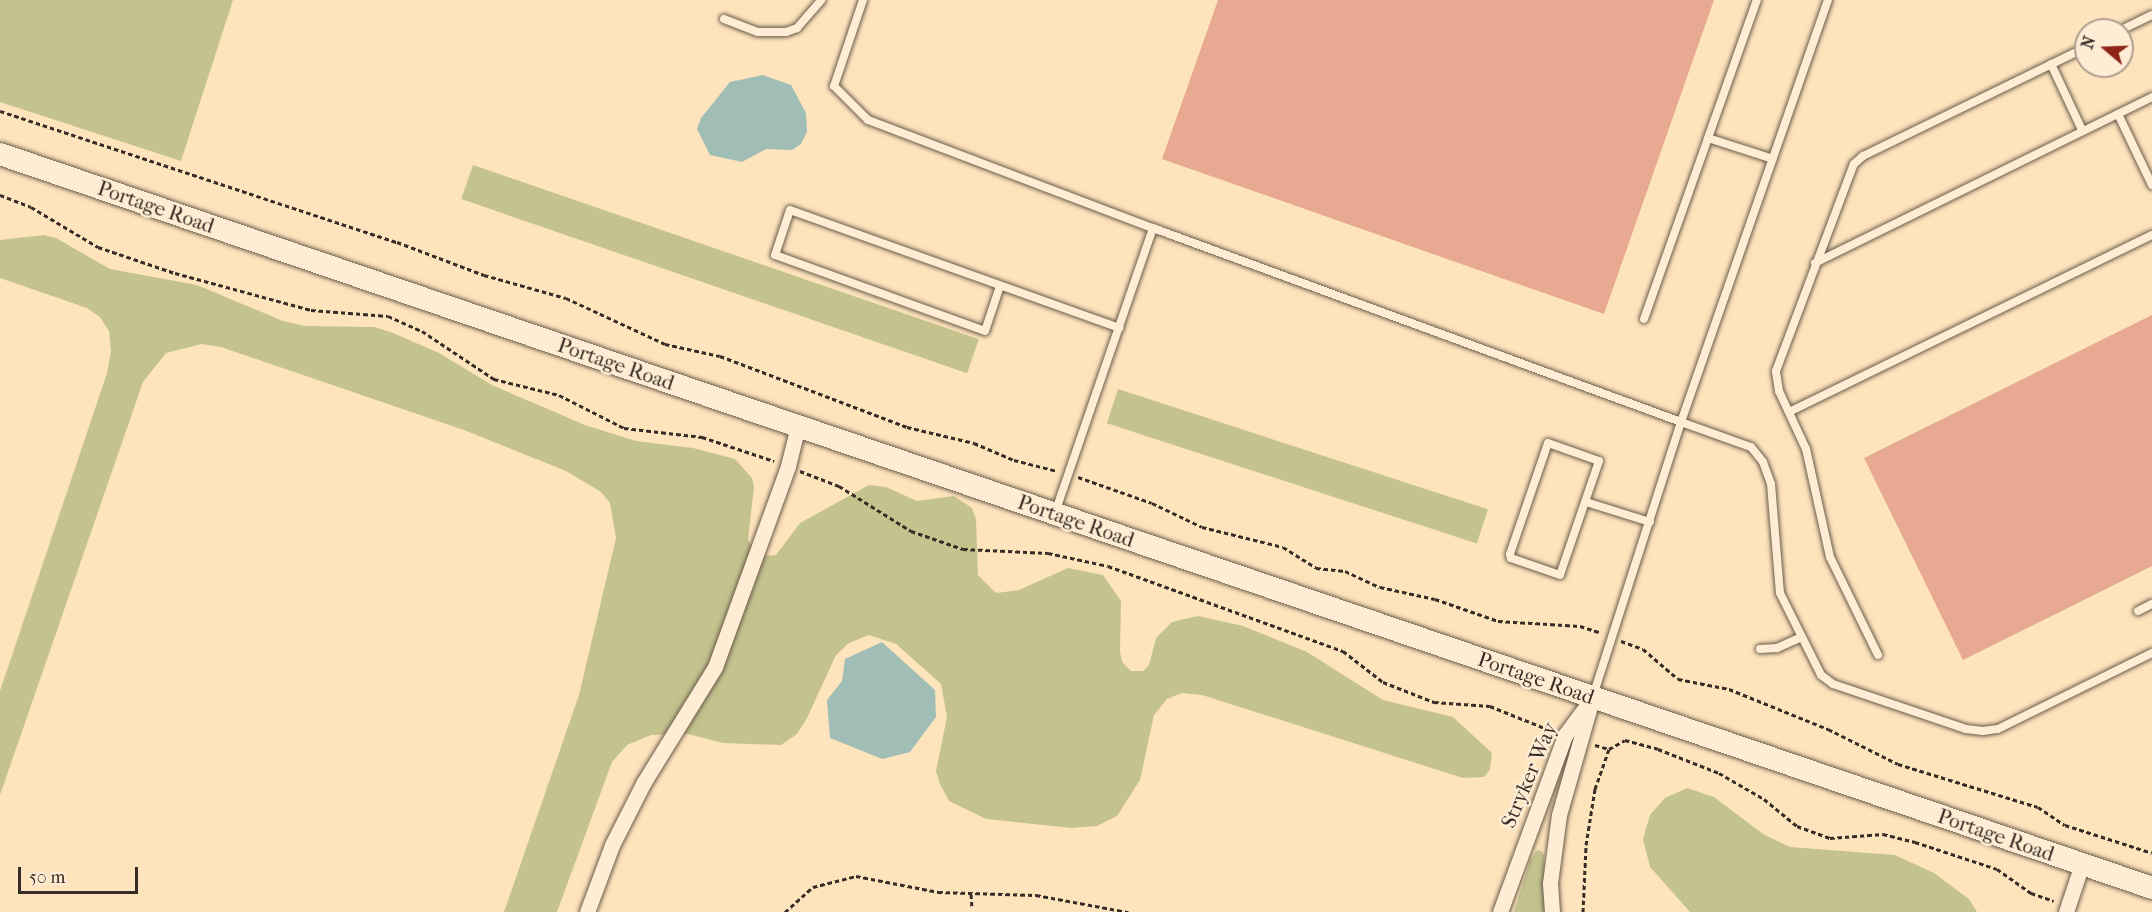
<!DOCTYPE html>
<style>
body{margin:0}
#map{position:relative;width:2152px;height:912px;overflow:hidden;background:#fee4bd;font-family:"IM FELL French Canon",serif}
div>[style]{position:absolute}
.green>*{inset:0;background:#c4c38e;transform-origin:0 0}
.water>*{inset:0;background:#a0beb6}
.building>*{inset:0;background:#e7a991}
.path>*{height:3px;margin-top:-1.5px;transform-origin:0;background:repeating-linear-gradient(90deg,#382d26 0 4.5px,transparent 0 7.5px)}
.roads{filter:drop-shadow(0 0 2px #6a5b4c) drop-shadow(0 0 2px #6a5b4c)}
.service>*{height:8px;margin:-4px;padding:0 4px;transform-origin:4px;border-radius:4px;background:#feedd4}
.minor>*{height:15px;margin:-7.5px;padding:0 7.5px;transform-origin:7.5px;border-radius:7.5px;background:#feedd4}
.secondary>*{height:22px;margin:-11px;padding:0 11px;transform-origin:11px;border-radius:11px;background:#feedd4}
span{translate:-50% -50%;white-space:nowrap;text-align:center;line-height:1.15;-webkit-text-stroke:5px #feedd4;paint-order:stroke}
.street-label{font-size:21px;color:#382d26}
.north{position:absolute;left:2074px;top:18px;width:60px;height:60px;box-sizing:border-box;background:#feedd4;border:2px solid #afa08e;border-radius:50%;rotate:289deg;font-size:16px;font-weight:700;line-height:24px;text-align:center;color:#382d26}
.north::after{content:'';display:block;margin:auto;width:21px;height:27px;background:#8f2418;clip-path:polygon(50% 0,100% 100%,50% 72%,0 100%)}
.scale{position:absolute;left:18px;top:867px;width:120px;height:27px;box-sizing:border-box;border:3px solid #382d26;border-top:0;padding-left:8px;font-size:18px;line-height:21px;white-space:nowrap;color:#382d26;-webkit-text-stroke:4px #feedd4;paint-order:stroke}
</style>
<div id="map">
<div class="green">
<i style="clip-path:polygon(0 0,233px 0,181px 161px,0 102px)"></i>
<i style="left:473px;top:165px;width:535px;height:36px;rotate:19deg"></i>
<i style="clip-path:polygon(44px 235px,56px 238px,110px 269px,197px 285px,283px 321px,305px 326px,374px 327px,393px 333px,439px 353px,492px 385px,585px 425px,636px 441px,693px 448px,735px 459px,752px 478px,754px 487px,748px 540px,760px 556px,776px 555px,800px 523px,869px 485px,886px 487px,917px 501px,954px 496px,972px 508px,976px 519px,978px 575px,996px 593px,1019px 590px,1068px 568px,1103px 575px,1121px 601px,1120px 652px,1122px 662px,1131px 671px,1143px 671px,1149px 665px,1156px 638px,1172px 622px,1198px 616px,1243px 626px,1307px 652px,1383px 700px,1453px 717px,1492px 753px,1490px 770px,1484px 777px,1463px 778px,1202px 695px,1182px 693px,1167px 699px,1154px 715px,1140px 780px,1117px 816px,1097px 826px,1072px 828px,986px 819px,949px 801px,940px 784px,936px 771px,947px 717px,941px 684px,896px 644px,869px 635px,849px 643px,836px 655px,807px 718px,797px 734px,781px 745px,723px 743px,688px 734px,651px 735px,627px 745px,612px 762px,557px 912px,504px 912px,579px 695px,616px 538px,610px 503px,601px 492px,566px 471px,464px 430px,221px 347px,202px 344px,166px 353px,143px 382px,0 795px,0 691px,107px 373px,111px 351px,109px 331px,100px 317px,87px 308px,0 278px,0 240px)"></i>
<i style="left:1118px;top:389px;width:389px;height:36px;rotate:18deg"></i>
<i style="clip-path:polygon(1687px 788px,1714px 797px,1763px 834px,1790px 847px,1895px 855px,1934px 873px,1969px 899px,1977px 912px,1690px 912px,1650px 867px,1643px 839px,1650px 815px,1665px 798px)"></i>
<i style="clip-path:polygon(1540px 850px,1544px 855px,1545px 912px,1514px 912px,1530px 861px,1536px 851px)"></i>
</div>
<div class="water">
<i style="clip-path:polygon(763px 75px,791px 85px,806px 113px,807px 132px,801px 144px,792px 150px,766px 149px,742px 162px,710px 155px,697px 129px,701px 118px,730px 82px)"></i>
<i style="clip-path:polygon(882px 642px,935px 690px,936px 717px,910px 752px,882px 759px,830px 738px,827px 700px,842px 681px,845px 659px)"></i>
</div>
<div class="building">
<i style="clip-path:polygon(1218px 0,1714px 0,1604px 314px,1162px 159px)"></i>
<i style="clip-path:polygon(2152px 315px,2152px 566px,1963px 660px,1864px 458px)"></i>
</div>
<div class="path">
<i style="left:0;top:111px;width:418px;rotate:18.3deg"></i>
<i style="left:397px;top:242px;width:93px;rotate:20.8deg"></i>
<i style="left:484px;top:275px;width:85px;rotate:15.7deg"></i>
<i style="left:566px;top:298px;width:109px;rotate:24.9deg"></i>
<i style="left:665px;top:344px;width:56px;rotate:12.3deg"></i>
<i style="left:720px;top:356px;width:200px;rotate:20.8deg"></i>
<i style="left:907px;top:427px;width:69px;rotate:13.4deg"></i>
<i style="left:974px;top:443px;width:43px;rotate:23deg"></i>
<i style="left:1014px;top:460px;width:44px;rotate:14.3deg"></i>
<i style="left:0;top:195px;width:33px;rotate:21deg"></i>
<i style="left:31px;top:207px;width:78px;rotate:30.8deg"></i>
<i style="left:98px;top:247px;width:81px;rotate:18.7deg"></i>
<i style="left:175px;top:273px;width:141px;rotate:15.2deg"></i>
<i style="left:311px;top:310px;width:77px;rotate:4.5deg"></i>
<i style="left:388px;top:316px;width:37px;rotate:24deg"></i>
<i style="left:422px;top:331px;width:87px;rotate:33.7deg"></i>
<i style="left:494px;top:379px;width:67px;rotate:13.8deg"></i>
<i style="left:559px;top:395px;width:73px;rotate:26.9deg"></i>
<i style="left:624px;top:428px;width:79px;rotate:6.6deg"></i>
<i style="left:702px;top:437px;width:76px;rotate:18.4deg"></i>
<i style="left:800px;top:471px;width:42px;rotate:21deg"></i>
<i style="left:839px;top:486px;width:85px;rotate:32deg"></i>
<i style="left:911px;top:531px;width:55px;rotate:19.1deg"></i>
<i style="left:963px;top:549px;width:85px;rotate:2.7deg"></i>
<i style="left:1048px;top:553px;width:61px;rotate:12.2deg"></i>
<i style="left:1108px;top:566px;width:250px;rotate:19.9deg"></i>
<i style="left:1343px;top:651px;width:51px;rotate:37.8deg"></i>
<i style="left:1383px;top:682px;width:55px;rotate:21.4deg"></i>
<i style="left:1434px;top:702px;width:56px;rotate:4.1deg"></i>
<i style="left:1490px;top:706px;width:67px;rotate:22deg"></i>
<i style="left:1078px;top:477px;width:78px;rotate:19.4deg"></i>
<i style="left:1152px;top:503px;width:55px;rotate:25.6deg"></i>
<i style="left:1202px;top:527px;width:83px;rotate:13.9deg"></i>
<i style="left:1283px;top:547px;width:39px;rotate:32deg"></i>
<i style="left:1316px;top:568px;width:29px;rotate:6deg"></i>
<i style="left:1345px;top:571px;width:38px;rotate:25deg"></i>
<i style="left:1380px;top:587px;width:56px;rotate:12.3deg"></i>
<i style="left:1435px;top:599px;width:67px;rotate:19.2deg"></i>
<i style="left:1498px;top:621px;width:82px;rotate:3.5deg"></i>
<i style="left:1580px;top:626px;width:22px;rotate:18deg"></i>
<i style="left:1621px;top:641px;width:23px;rotate:20deg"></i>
<i style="left:1643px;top:649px;width:46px;rotate:40.6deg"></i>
<i style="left:1678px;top:679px;width:52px;rotate:11.1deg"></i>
<i style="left:1729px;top:689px;width:107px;rotate:22deg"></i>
<i style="left:1828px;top:729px;width:78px;rotate:26.6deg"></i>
<i style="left:1898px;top:764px;width:146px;rotate:17.1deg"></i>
<i style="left:2038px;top:807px;width:32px;rotate:34deg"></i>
<i style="left:2065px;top:825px;width:91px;rotate:17.8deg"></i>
<i style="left:1595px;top:745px;width:15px;rotate:16deg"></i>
<i style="left:1609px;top:749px;width:18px;rotate:-29deg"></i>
<i style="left:1625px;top:740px;width:34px;rotate:15deg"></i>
<i style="left:1658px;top:749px;width:66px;rotate:21.5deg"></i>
<i style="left:1719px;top:773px;width:52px;rotate:30deg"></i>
<i style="left:1764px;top:799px;width:43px;rotate:39.3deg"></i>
<i style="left:1797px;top:826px;width:35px;rotate:20deg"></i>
<i style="left:1830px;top:838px;width:53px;rotate:-4.3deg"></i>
<i style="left:1883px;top:834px;width:33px;rotate:14deg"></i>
<i style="left:1915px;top:842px;width:86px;rotate:18.2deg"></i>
<i style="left:1997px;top:869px;width:42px;rotate:35.2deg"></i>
<i style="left:2031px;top:893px;width:24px;rotate:19deg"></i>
<i style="left:971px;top:894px;width:14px;rotate:86deg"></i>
<i style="left:785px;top:912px;width:38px;rotate:-42deg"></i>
<i style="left:813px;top:887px;width:44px;rotate:-14.3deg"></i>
<i style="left:856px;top:876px;width:84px;rotate:11deg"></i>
<i style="left:938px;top:892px;width:98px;rotate:1.8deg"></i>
<i style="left:1036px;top:895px;width:94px;rotate:10.5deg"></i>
<i style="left:1583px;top:912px;width:67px;rotate:-87.4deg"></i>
<i style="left:1586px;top:845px;width:57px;rotate:-80.9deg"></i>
<i style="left:1595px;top:789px;width:42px;rotate:-70.7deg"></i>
</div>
<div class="roads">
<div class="service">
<i style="left:863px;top:0;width:91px;rotate:108.6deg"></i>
<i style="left:834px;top:86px;width:48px;rotate:45deg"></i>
<i style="left:868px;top:120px;width:305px;rotate:20.8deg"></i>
<i style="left:1153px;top:228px;width:300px;rotate:109deg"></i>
<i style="left:724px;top:19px;width:36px;rotate:21deg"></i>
<i style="left:758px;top:32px;width:28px"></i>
<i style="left:786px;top:32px;width:12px;rotate:-20deg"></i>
<i style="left:797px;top:28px;width:37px;rotate:-49deg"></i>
<i style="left:2121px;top:30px;width:34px;rotate:-26deg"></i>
<i style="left:2051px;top:64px;width:73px;rotate:64.8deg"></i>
<i style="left:2118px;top:114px;width:79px;rotate:64.4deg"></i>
<i style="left:1708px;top:138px;width:146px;rotate:-70.5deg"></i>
<i style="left:1153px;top:228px;width:563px;rotate:20.17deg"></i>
<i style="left:1681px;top:422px;width:447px;rotate:-70.8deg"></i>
<i style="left:1815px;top:263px;width:376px;rotate:-26.2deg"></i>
<i style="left:1000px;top:286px;width:47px;rotate:108.4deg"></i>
<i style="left:985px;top:331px;width:223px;rotate:-160.1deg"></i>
<i style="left:775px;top:255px;width:47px;rotate:-71.6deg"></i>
<i style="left:790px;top:210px;width:350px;rotate:19.7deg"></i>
<i style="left:1644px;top:319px;width:192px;rotate:-70.5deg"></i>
<i style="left:1708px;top:138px;width:68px;rotate:17.9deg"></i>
<i style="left:1789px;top:412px;width:404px;rotate:-26deg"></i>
<i style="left:1548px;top:443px;width:54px;rotate:19.4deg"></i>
<i style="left:1599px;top:461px;width:120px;rotate:108.9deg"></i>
<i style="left:1560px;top:575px;width:52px;rotate:-160.9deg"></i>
<i style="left:1511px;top:558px;width:4px;rotate:-104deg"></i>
<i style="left:1510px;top:554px;width:117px;rotate:-71.1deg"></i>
<i style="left:1586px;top:502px;width:67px;rotate:17.4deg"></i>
<i style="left:2138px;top:611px;width:16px;rotate:-27deg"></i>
<i style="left:1760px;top:649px;width:17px;rotate:-3deg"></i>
<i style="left:1777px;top:648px;width:27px;rotate:-24deg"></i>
<i style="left:1878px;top:655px;width:109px;rotate:-116.1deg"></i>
<i style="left:1830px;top:557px;width:111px;rotate:-102.5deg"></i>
<i style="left:1806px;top:449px;width:64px;rotate:-115deg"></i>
<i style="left:1779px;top:391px;width:20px;rotate:-99deg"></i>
<i style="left:1776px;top:371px;width:221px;rotate:-69.4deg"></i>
<i style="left:1854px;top:164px;width:12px;rotate:-42deg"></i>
<i style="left:1863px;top:156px;width:248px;rotate:-26deg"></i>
<i style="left:1593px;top:696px;width:288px;rotate:-72.2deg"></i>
<i style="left:1681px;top:422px;width:74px;rotate:19.7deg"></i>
<i style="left:1751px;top:447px;width:19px;rotate:51deg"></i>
<i style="left:1763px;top:462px;width:23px;rotate:70deg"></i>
<i style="left:1771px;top:484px;width:109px;rotate:85.3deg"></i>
<i style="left:1780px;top:593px;width:92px;rotate:63.4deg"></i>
<i style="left:1821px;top:675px;width:15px;rotate:37deg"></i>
<i style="left:1833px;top:684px;width:140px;rotate:18.7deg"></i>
<i style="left:1966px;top:729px;width:17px;rotate:7deg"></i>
<i style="left:1983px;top:731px;width:15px;rotate:-8deg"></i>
<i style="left:1998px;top:729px;width:172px;rotate:-26.3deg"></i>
</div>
<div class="minor">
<i style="left:587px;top:912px;width:72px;rotate:-69.5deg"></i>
<i style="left:612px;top:845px;width:71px;rotate:-63.1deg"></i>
<i style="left:644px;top:782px;width:135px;rotate:-58.3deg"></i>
<i style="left:715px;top:667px;width:214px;rotate:-70deg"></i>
<i style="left:788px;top:466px;width:41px;rotate:-76deg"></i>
<i style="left:1500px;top:912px;width:189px;rotate:-69.8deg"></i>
<i style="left:1565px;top:735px;width:47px;rotate:-53.6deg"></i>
<i style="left:1552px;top:912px;width:29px;rotate:-94deg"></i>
<i style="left:1550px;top:883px;width:69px;rotate:-82.5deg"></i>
<i style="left:1559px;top:815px;width:116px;rotate:-74.1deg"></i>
<i style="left:2066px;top:912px;width:51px;rotate:-71.6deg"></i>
</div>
<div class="secondary">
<i style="left:0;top:154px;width:2274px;rotate:18.83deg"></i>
</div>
</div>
<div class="street-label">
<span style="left:156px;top:207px;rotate:19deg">Portage Road</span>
<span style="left:616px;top:364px;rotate:19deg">Portage Road</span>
<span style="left:1076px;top:521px;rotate:19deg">Portage Road</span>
<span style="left:1536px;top:678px;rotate:19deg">Portage Road</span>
<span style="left:1529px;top:775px;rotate:-67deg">Stryker Way</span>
<span style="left:1996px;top:835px;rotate:19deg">Portage Road</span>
</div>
<div class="north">N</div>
<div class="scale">50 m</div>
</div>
